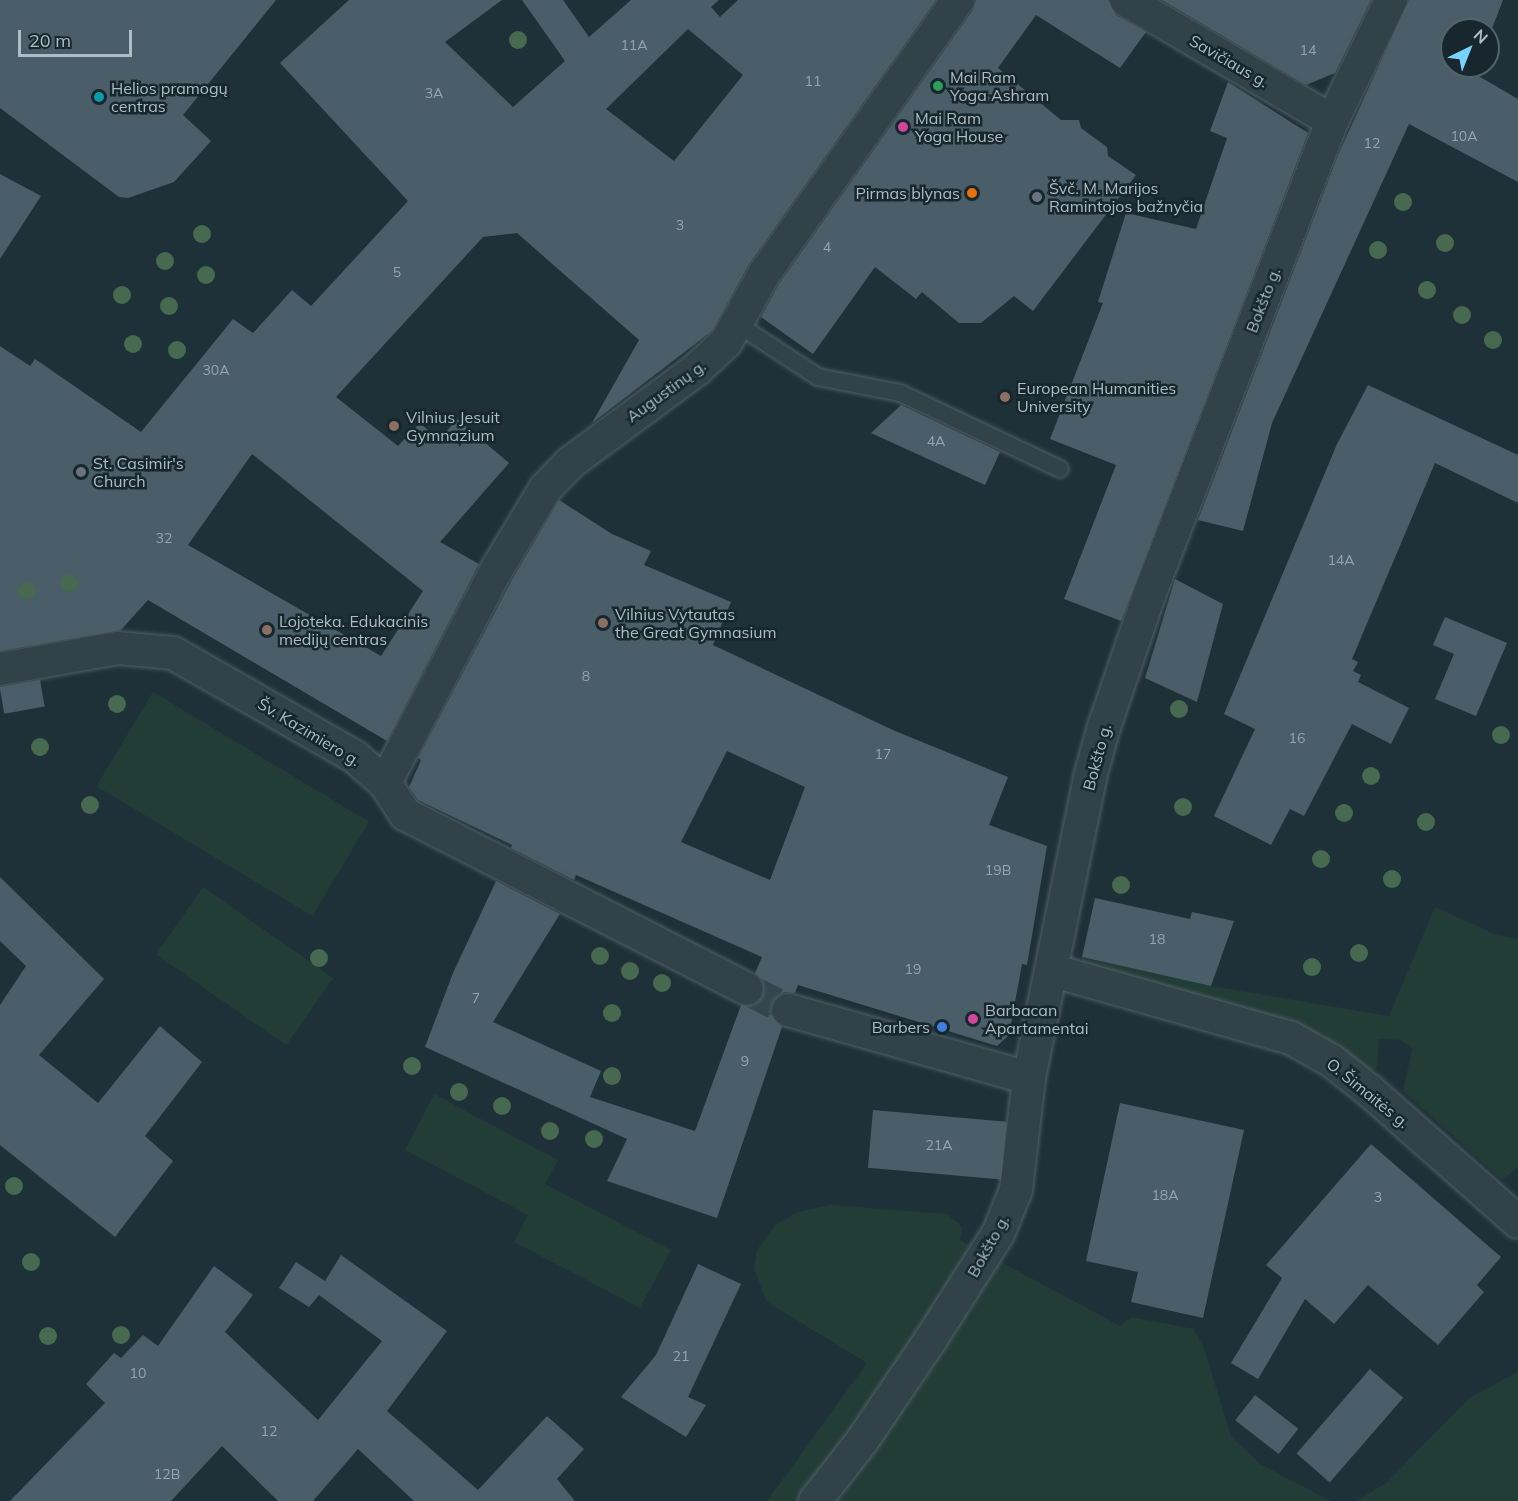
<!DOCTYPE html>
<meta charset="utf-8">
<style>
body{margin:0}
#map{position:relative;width:1518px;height:1501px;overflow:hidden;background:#1f3138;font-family:Mulish,sans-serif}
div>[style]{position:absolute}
.green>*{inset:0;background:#223c36;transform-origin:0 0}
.building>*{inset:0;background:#495e68;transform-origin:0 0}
.street-tunnel>*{height:32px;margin-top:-16px;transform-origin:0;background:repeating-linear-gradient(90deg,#34464d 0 32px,transparent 0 48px)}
.roads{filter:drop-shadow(0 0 2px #506067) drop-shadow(0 0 2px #506067)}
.lane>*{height:16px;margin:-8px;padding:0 8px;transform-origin:8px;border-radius:8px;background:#324249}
.street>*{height:32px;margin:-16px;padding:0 16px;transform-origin:16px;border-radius:16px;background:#324249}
.trees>*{width:18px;height:18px;margin:-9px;border-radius:50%;background:#466950}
.dots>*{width:16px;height:16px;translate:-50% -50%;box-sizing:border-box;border:3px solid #18272d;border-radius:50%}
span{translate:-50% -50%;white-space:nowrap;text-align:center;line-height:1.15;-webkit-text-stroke:5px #18272d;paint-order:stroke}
.number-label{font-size:14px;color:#93a5ae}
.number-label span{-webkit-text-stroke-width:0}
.street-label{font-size:16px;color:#acbdc6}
.poi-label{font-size:16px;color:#acbdc6}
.left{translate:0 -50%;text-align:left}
.right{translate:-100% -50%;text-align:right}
.north{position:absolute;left:1440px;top:18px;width:60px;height:60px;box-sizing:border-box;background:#18272d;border:2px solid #53636a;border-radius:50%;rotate:43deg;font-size:16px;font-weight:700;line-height:24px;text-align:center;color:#acbdc6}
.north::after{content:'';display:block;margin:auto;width:21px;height:27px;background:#79d2fe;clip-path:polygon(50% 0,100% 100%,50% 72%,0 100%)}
.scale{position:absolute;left:18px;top:30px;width:114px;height:27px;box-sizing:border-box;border:3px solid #acbdc6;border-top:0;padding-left:8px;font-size:18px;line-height:21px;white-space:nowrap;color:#acbdc6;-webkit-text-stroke:4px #18272d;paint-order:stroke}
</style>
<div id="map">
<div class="green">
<i style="left:153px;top:692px;width:252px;height:110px;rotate:31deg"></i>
<i style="left:203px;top:887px;width:159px;height:82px;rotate:35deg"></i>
<i style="clip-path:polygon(1435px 907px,1497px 935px,1518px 939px,1518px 1167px,1502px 1180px,1403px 1091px,1412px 1049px,1400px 1040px,1379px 1039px,1377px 1067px,1370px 1075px,1306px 1028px,1082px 966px,1082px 957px,1211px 986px,1389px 1016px)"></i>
<i style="clip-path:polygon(434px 1094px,558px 1160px,545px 1184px,671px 1250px,640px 1308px,514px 1242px,528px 1215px,405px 1150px)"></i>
<i style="clip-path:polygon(830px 1205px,947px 1214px,962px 1227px,960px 1240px,1120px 1326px,1131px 1317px,1194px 1329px,1204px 1348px,1231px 1436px,1260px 1464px,1331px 1501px,767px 1501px,867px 1363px,767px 1302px,754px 1269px,757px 1250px,775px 1225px,798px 1212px)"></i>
<i style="clip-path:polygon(1518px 1372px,1518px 1501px,1356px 1501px,1386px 1483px,1469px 1398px)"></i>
</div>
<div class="building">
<i style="clip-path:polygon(0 0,276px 0,183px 115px,211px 141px,174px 182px,128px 198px,119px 197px,0 108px)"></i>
<i style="clip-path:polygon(evenodd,349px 0,502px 0,445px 42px,513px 107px,565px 61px,522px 0,563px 0,589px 37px,631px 0,719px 0,711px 7px,720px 17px,738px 0,936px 0,749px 264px,712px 331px,592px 423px,639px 340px,517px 233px,483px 237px,336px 397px,398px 446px,420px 423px,439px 440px,457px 419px,509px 463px,440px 542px,479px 564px,387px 741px,148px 600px,121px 630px,0 651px,0 346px,30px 366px,35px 359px,141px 432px,233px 319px,253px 333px,292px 290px,311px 306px,408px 201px,280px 63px,349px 0,688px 29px,743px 75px,674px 161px,606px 109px,688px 29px,349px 0,252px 454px,423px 591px,381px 656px,188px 545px,252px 454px)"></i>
<i style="clip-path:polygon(976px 0,1108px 0,1116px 15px,1146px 32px,1120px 68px,1036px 15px,998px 68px,1061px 120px,1079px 120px,1081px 128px,1107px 147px,1108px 156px,1136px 175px,1033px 311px,1014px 296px,981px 323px,959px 323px,922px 292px,916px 299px,875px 267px,813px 354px,761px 317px,779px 284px,973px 10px)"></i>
<i style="clip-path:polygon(1162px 0,1371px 0,1335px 73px,1306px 85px)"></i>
<i style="clip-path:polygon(1409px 0,1503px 0,1488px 39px,1488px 30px,1452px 30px,1452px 66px,1478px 66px,1475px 74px,1518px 99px,1518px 182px,1409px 124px,1272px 423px,1243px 531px,1198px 520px,1339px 153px)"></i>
<i style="clip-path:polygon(1228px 82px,1308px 133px,1121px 621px,1064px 599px,1116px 465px,1050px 439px,1103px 303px,1098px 302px,1126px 213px,1196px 229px,1227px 138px,1210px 131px)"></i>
<i style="clip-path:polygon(0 174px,41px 196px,0 259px)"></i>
<i style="clip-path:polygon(1368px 385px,1518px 455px,1518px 503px,1435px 463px,1352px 659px,1358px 662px,1353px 671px,1361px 675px,1358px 682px,1409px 708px,1391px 744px,1352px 724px,1304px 816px,1290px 809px,1271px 845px,1214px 816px,1255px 729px,1224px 714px,1337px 444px)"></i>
<i style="clip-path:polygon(901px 405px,1000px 452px,985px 485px,871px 433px)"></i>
<i style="clip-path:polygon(evenodd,559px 500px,612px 534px,651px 551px,644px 565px,731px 602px,713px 645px,895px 731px,1008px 777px,989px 825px,1047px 846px,1027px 965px,1022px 964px,1009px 1035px,997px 1046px,798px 985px,795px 993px,784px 992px,775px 998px,770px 1014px,782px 1027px,717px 1218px,607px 1181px,627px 1139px,425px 1047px,453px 973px,496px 881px,560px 914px,493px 1022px,601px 1071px,590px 1097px,695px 1131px,741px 1005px,756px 1004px,763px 997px,762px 980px,755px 973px,762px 957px,576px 875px,574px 880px,511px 848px,512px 845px,418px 800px,409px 787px,421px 760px,418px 758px,513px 578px,559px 500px,727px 751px,805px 787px,770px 880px,681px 842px,727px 751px)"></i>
<i style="clip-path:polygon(1175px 579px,1223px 604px,1197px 702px,1145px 678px)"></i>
<i style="clip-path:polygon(1445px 617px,1507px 643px,1476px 716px,1435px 699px,1454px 654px,1433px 645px)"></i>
<i style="left:40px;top:680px;width:27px;height:41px;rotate:80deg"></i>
<i style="clip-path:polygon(0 877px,104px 979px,39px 1055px,98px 1103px,160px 1026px,202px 1062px,145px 1136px,173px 1161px,115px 1237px,0 1145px,0 1005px,26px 966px,0 941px)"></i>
<i style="clip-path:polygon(1095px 898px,1190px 919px,1192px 912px,1234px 921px,1211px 986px,1082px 957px)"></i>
<i style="clip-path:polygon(1120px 1103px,1244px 1130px,1203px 1318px,1131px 1302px,1138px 1272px,1086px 1261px)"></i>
<i style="left:873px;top:1110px;width:134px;height:58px;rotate:5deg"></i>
<i style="clip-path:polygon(1371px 1144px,1501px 1257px,1477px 1285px,1484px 1292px,1438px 1345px,1368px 1285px,1334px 1324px,1305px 1299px,1258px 1379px,1231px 1363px,1282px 1278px,1266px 1265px)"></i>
<i style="clip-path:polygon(341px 1255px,447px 1331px,387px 1411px,478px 1490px,547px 1416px,584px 1449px,557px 1479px,575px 1501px,414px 1501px,358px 1449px,313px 1501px,278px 1501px,222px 1446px,171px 1501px,10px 1501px,105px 1403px,86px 1384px,114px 1353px,121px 1358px,143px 1335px,158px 1346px,214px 1266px,253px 1295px,225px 1332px,318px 1420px,382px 1341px,319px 1295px,309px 1307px,279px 1288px,296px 1262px,325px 1281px)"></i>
<i style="clip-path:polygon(698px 1264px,741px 1284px,688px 1397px,706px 1405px,686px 1437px,621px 1397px,656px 1355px)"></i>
<i style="left:1370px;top:1369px;width:44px;height:112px;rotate:41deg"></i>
<i style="left:1255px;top:1395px;width:55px;height:32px;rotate:38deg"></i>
</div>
<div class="street-tunnel">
<i style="left:747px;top:989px;width:46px;rotate:27.1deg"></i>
</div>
<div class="roads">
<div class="lane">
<i style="left:737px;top:324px;width:97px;rotate:33.2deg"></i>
<i style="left:818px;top:377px;width:84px;rotate:11deg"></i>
<i style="left:900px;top:393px;width:177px;rotate:25.4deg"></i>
</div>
<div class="street">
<i style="left:1126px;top:0;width:239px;rotate:30.4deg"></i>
<i style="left:0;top:669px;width:120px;rotate:-10.1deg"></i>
<i style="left:118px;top:648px;width:55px;rotate:5.2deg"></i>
<i style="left:173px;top:653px;width:210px;rotate:29.7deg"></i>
<i style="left:355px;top:757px;width:40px;rotate:41deg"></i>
<i style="left:385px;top:783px;width:37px;rotate:57deg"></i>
<i style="left:405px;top:814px;width:384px;rotate:27.1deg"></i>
<i style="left:385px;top:783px;width:242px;rotate:-62.4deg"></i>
<i style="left:497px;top:569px;width:93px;rotate:-59deg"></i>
<i style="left:545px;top:489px;width:36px;rotate:-46deg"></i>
<i style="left:570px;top:463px;width:158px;rotate:-36.5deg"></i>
<i style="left:697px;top:369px;width:40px;rotate:-43deg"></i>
<i style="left:726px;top:342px;width:78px;rotate:-60.8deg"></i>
<i style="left:764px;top:274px;width:336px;rotate:-54.7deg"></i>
<i style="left:1054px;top:971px;width:246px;rotate:15.8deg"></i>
<i style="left:1291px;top:1038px;width:47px;rotate:29.3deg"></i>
<i style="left:1332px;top:1061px;width:48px;rotate:38.3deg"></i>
<i style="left:1370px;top:1091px;width:198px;rotate:41.5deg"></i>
<i style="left:788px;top:1010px;width:250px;rotate:15.8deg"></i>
<i style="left:815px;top:1501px;width:76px;rotate:-51.9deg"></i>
<i style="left:862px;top:1441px;width:123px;rotate:-55.9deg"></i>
<i style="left:931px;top:1339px;width:125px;rotate:-57.5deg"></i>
<i style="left:998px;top:1234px;width:48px;rotate:-67.8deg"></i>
<i style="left:1016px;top:1190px;width:113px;rotate:-83.4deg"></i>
<i style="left:1029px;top:1078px;width:307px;rotate:-78.5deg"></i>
<i style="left:1090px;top:777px;width:52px;rotate:-74.4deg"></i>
<i style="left:1104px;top:727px;width:142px;rotate:-71.1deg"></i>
<i style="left:1150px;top:593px;width:506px;rotate:-68.91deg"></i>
<i style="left:1332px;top:121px;width:135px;rotate:-64deg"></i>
</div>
</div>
<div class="trees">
<i style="left:518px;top:40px"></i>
<i style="left:1403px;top:202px"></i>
<i style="left:202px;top:234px"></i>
<i style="left:1445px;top:243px"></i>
<i style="left:1378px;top:250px"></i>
<i style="left:165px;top:261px"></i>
<i style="left:206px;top:275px"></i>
<i style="left:1427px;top:290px"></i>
<i style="left:122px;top:295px"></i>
<i style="left:169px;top:306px"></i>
<i style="left:1462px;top:315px"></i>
<i style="left:1493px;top:340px"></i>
<i style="left:133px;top:344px"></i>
<i style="left:177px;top:350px"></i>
<i style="left:69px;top:583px"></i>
<i style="left:27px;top:591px"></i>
<i style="left:117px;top:704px"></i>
<i style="left:1179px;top:709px"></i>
<i style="left:1501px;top:735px"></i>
<i style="left:40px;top:747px"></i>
<i style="left:1371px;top:776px"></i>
<i style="left:90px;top:805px"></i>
<i style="left:1183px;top:807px"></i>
<i style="left:1344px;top:813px"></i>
<i style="left:1426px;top:822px"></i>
<i style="left:1321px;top:859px"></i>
<i style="left:1392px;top:879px"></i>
<i style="left:1121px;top:885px"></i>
<i style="left:1359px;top:953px"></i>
<i style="left:600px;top:956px"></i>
<i style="left:319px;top:958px"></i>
<i style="left:1312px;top:967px"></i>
<i style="left:630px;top:971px"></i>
<i style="left:662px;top:983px"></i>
<i style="left:612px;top:1013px"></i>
<i style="left:412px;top:1066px"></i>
<i style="left:612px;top:1076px"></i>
<i style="left:459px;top:1092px"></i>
<i style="left:502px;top:1106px"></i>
<i style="left:550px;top:1131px"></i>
<i style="left:594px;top:1139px"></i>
<i style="left:14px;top:1186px"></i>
<i style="left:31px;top:1262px"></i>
<i style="left:121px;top:1335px"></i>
<i style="left:48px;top:1336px"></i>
</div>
<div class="dots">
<i style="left:938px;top:86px;background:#2e9e5b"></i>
<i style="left:99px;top:97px;background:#0f9aa8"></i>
<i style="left:903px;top:127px;background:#d1479c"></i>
<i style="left:972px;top:193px;background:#e8710a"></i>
<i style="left:1037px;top:197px;background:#6b7280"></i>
<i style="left:1005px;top:397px;background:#8d6e63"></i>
<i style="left:394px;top:426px;background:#8d6e63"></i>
<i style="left:81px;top:472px;background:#6b7280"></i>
<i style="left:603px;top:623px;background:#8d6e63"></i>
<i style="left:267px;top:630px;background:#8d6e63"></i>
<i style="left:973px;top:1019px;background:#d1479c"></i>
<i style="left:942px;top:1027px;background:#3f7fe0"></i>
</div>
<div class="number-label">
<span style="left:634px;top:45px">11A</span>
<span style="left:1308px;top:50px">14</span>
<span style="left:813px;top:81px">11</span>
<span style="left:434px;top:93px">3A</span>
<span style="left:1464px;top:136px">10A</span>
<span style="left:1372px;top:143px">12</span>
<span style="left:680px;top:225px">3</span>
<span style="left:827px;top:247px">4</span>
<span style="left:397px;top:272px">5</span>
<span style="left:216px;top:370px">30A</span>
<span style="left:936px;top:441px">4A</span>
<span style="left:164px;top:538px">32</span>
<span style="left:1341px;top:560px">14A</span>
<span style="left:586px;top:676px">8</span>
<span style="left:1297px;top:738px">16</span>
<span style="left:883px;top:754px">17</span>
<span style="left:998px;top:870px">19B</span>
<span style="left:1157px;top:939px">18</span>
<span style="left:913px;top:969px">19</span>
<span style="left:476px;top:998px">7</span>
<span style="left:745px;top:1061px">9</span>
<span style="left:939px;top:1145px">21A</span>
<span style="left:1165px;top:1195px">18A</span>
<span style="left:1378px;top:1197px">3</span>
<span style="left:681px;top:1356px">21</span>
<span style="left:138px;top:1373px">10</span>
<span style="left:269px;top:1431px">12</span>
<span style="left:167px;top:1474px">12B</span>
</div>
<div class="street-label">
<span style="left:1229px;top:61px;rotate:30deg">Savičiaus g.</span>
<span style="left:1263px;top:300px;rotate:-69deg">Bokšto g.</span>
<span style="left:666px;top:391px;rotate:-36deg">Augustinų g.</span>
<span style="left:309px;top:732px;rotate:31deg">Šv. Kazimiero g.</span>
<span style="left:1097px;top:757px;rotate:-75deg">Bokšto g.</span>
<span style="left:1368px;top:1093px;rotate:39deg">O. Šimaitės g.</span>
<span style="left:988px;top:1246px;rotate:-61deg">Bokšto g.</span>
</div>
<div class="poi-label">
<span class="left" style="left:950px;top:86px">Mai Ram<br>Yoga Ashram</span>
<span class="left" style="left:111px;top:97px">Helios pramogų<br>centras</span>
<span class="left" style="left:915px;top:127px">Mai Ram<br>Yoga House</span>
<span class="left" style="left:1049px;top:197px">Švč. M. Marijos<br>Ramintojos bažnyčia</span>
<span class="right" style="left:960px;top:193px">Pirmas blynas</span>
<span class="left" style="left:1017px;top:397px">European Humanities<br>University</span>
<span class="left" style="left:406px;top:426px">Vilnius Jesuit<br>Gymnazium</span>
<span class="left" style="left:93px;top:472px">St. Casimir's<br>Church</span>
<span class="left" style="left:615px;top:623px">Vilnius Vytautas<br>the Great Gymnasium</span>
<span class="left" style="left:279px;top:630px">Lojoteka. Edukacinis<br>medijų centras</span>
<span class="left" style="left:985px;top:1019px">Barbacan<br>Apartamentai</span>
<span class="right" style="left:930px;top:1027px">Barbers</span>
</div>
<div class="north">N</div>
<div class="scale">20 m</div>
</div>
